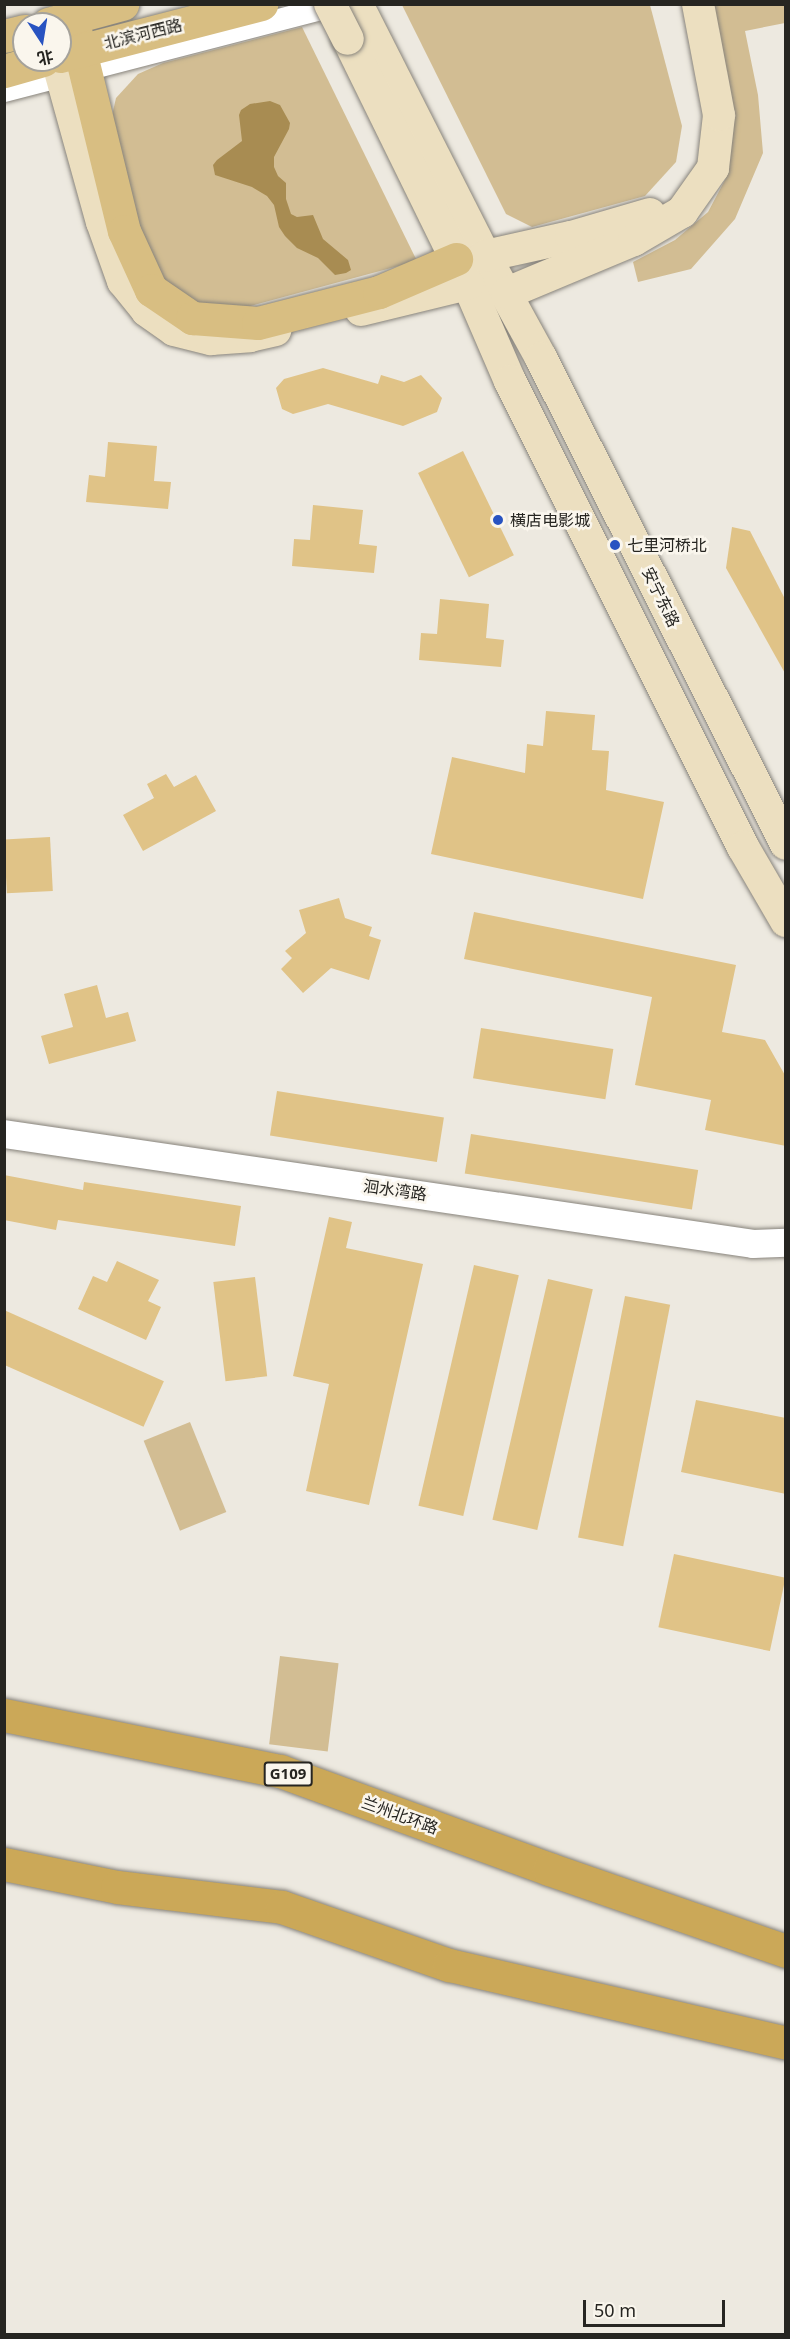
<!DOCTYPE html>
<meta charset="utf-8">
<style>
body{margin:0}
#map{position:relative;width:790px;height:2339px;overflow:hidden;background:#ede9e0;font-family:"Noto Sans","Noto Sans SC",sans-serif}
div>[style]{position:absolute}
.green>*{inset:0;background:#d2bd93;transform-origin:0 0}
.water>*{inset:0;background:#a88c52}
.building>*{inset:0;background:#e0c387;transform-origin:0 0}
.roads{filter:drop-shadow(0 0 2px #87837b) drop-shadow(0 0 2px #87837b)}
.minor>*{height:22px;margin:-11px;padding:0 11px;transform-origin:11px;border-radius:11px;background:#fff}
.tertiary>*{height:28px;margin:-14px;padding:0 14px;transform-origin:14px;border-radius:14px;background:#fff}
.secondary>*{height:32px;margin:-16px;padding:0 16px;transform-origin:16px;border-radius:16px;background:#ecdfc0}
.primary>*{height:33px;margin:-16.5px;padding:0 16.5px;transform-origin:16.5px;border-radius:16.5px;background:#d8be82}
.trunk>*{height:33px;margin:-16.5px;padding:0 16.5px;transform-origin:16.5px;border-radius:16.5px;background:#cba858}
.bridges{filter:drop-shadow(0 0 2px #87837b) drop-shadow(0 0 2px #87837b)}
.secondary-bridge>*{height:32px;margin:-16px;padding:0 16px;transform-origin:16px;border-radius:16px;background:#ecdfc0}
.dots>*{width:16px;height:16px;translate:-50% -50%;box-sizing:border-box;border:3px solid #faf6ed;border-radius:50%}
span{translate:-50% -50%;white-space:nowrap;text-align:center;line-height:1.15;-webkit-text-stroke:5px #faf6ed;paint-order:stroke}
.shield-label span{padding:2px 4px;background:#faf6ed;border:2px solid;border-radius:4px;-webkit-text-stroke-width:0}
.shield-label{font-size:15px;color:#262521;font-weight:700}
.street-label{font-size:16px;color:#262521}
.poi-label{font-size:16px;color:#262521}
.left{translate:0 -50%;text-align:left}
.frame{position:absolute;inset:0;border:6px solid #262521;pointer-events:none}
.north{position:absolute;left:12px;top:12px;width:60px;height:60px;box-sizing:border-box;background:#faf6ed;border:2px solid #a5a29b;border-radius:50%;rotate:168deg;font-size:16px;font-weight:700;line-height:24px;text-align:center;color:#262521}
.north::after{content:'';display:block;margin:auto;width:21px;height:27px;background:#2853c1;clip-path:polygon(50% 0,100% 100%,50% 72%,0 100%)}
.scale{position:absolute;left:583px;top:2300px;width:142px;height:27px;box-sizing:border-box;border:3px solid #262521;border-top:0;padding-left:8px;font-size:18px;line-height:21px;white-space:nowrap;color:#262521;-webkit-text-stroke:4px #faf6ed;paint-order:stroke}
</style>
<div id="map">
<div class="green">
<i style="clip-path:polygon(402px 5px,650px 5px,682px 126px,676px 162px,645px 196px,532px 227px,506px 214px)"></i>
<i style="clip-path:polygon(708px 5px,785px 5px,785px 23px,745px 31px,758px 95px,763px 153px,735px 219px,691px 269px,638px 282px,633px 262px,675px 240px,708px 212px,726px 178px,733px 134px)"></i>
<i style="clip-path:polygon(302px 27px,417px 261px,232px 311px,176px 300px,142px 247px,111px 120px,116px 98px,138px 74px,163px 63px)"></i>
<i style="left:190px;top:1422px;width:97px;height:50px;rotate:68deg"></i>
<i style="left:280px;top:1656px;width:59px;height:89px;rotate:7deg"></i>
</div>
<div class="water">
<i style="clip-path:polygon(270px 101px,280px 105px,290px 123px,289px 129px,274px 157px,274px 167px,278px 176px,286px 183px,286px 199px,291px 214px,297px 217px,313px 215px,323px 239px,348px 260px,351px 270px,346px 273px,335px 275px,318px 258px,297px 248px,285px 236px,279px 227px,274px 205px,267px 196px,252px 187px,215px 175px,213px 165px,217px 160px,242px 141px,239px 115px,241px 110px,250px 104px)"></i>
</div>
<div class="building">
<i style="clip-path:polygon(323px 368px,378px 384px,381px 375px,404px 382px,421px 375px,442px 398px,437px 412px,403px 426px,328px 404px,293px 414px,282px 409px,276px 388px,284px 379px)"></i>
<i style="clip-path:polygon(108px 442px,157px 446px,154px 481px,171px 482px,168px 509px,86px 502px,89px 475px,105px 477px)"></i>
<i style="left:463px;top:451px;width:116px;height:50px;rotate:64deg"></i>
<i style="clip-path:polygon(313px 505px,363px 510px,359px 544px,377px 546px,374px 573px,292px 566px,294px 539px,310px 540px)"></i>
<i style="clip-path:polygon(732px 527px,750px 531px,786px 601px,786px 675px,726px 568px)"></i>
<i style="clip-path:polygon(440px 599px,489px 604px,486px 638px,504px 640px,501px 667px,419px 660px,421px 633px,437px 634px)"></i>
<i style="clip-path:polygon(546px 711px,595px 715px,592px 750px,609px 751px,606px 790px,664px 802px,643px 899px,431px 854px,452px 757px,525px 773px,527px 744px,543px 746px)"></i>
<i style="clip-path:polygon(166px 774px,174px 787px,196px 775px,216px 811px,143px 851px,123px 815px,154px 798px,147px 784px)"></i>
<i style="left:50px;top:837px;width:54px;height:46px;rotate:87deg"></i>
<i style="clip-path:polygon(339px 898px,345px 918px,372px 927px,369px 936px,381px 940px,369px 980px,331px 968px,303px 993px,281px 969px,292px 958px,285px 951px,306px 933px,299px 910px)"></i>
<i style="clip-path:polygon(474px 912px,736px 965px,722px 1032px,765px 1040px,786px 1077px,786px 1146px,705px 1130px,711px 1100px,635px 1085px,652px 997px,464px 959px)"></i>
<i style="clip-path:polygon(97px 985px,106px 1018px,128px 1012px,136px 1041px,49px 1064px,41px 1036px,73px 1027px,64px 994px)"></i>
<i style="left:481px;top:1028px;width:134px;height:51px;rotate:9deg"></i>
<i style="left:277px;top:1091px;width:169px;height:45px;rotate:9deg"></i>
<i style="left:471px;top:1134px;width:230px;height:40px;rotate:9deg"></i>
<i style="clip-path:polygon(4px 1175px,83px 1190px,84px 1182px,241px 1206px,235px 1246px,58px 1220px,56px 1230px,4px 1220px)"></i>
<i style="clip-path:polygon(329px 1217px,352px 1222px,346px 1248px,423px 1264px,369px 1505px,306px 1491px,329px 1384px,293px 1376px)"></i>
<i style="clip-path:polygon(117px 1261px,159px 1280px,148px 1301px,161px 1307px,146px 1340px,78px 1309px,93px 1276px,107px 1282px)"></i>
<i style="left:474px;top:1265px;width:46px;height:247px;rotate:13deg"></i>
<i style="left:255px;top:1277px;width:100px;height:42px;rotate:83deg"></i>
<i style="left:548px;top:1279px;width:46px;height:247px;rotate:13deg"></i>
<i style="left:625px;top:1296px;width:46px;height:246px;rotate:11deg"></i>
<i style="left:4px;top:1310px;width:175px;height:50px;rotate:24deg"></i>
<i style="clip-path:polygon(696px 1400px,786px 1418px,786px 1494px,681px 1472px)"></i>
<i style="left:674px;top:1554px;width:114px;height:75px;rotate:12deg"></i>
</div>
<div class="roads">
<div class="minor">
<i style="left:4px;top:91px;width:347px;rotate:-14.5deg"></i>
</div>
<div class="tertiary">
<i style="left:4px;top:1134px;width:757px;rotate:8.35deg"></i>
<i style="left:753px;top:1244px;width:33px;rotate:-2deg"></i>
</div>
<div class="secondary">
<i style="left:357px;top:4px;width:283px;rotate:63.1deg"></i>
<i style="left:485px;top:256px;width:116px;rotate:61.2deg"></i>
<i style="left:541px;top:358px;width:544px;rotate:63.25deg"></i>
<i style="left:348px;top:39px;width:273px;rotate:63.9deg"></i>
<i style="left:468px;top:284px;width:106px;rotate:66.6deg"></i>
<i style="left:510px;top:381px;width:521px;rotate:63.43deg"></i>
<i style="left:743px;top:847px;width:86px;rotate:59.8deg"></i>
<i style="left:57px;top:60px;width:168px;rotate:74.5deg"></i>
<i style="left:102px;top:222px;width:63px;rotate:70.4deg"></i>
<i style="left:123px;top:281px;width:38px;rotate:51deg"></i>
<i style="left:147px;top:311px;width:33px;rotate:35deg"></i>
<i style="left:174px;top:330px;width:38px;rotate:14deg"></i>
<i style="left:211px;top:339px;width:39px;rotate:-4deg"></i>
<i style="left:250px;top:336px;width:26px;rotate:-13deg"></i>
<i style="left:485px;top:256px;width:88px;rotate:-12.5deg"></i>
<i style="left:571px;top:237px;width:82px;rotate:-16.2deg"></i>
<i style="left:507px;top:293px;width:138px;rotate:-22.7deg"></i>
<i style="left:634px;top:240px;width:56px;rotate:-30.3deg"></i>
<i style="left:682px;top:212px;width:54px;rotate:-54.8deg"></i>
<i style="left:713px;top:168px;width:53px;rotate:-83.5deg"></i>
<i style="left:719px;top:115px;width:113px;rotate:-100.7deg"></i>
<i style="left:361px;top:310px;width:110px;rotate:-13.7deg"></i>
</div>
<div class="primary">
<i style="left:72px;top:18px;width:219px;rotate:76.3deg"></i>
<i style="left:124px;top:231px;width:65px;rotate:65.4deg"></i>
<i style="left:151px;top:290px;width:50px;rotate:34.3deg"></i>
<i style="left:192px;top:318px;width:66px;rotate:4.3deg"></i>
<i style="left:258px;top:323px;width:125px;rotate:-14.4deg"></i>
<i style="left:379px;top:292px;width:84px;rotate:-23.2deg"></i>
<i style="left:48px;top:24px;width:77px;rotate:-15.1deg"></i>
<i style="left:4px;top:36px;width:21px;rotate:-14deg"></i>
<i style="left:60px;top:56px;width:208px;rotate:-14.5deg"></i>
<i style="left:4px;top:71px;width:41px;rotate:-15.8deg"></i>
</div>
<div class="trunk">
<i style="left:4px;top:1715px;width:282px;rotate:11.5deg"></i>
<i style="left:280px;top:1771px;width:286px;rotate:20deg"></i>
<i style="left:549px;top:1869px;width:251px;rotate:19.1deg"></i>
<i style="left:4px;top:1864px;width:115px;rotate:11.5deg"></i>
<i style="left:117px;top:1887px;width:166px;rotate:6.9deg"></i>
<i style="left:282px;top:1907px;width:177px;rotate:19.2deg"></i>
<i style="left:449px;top:1965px;width:346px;rotate:13deg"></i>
</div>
</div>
<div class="bridges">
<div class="secondary-bridge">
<i style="left:330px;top:4px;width:39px;rotate:63deg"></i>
</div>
</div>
<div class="dots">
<i style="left:498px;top:520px;background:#2853c1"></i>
<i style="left:615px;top:545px;background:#2853c1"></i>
</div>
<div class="shield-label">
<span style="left:288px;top:1774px">G109</span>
</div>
<div class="street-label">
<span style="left:143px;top:34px;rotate:-14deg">北滨河西路</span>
<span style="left:661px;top:597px;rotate:64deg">安宁东路</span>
<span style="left:395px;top:1190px;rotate:8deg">洄水湾路</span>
<span style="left:400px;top:1815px;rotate:20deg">兰州北环路</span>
</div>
<div class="poi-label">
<span class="left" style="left:510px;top:520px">横店电影城</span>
<span class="left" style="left:627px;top:545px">七里河桥北</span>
</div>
<div class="frame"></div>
<div class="north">北</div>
<div class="scale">50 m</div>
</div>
